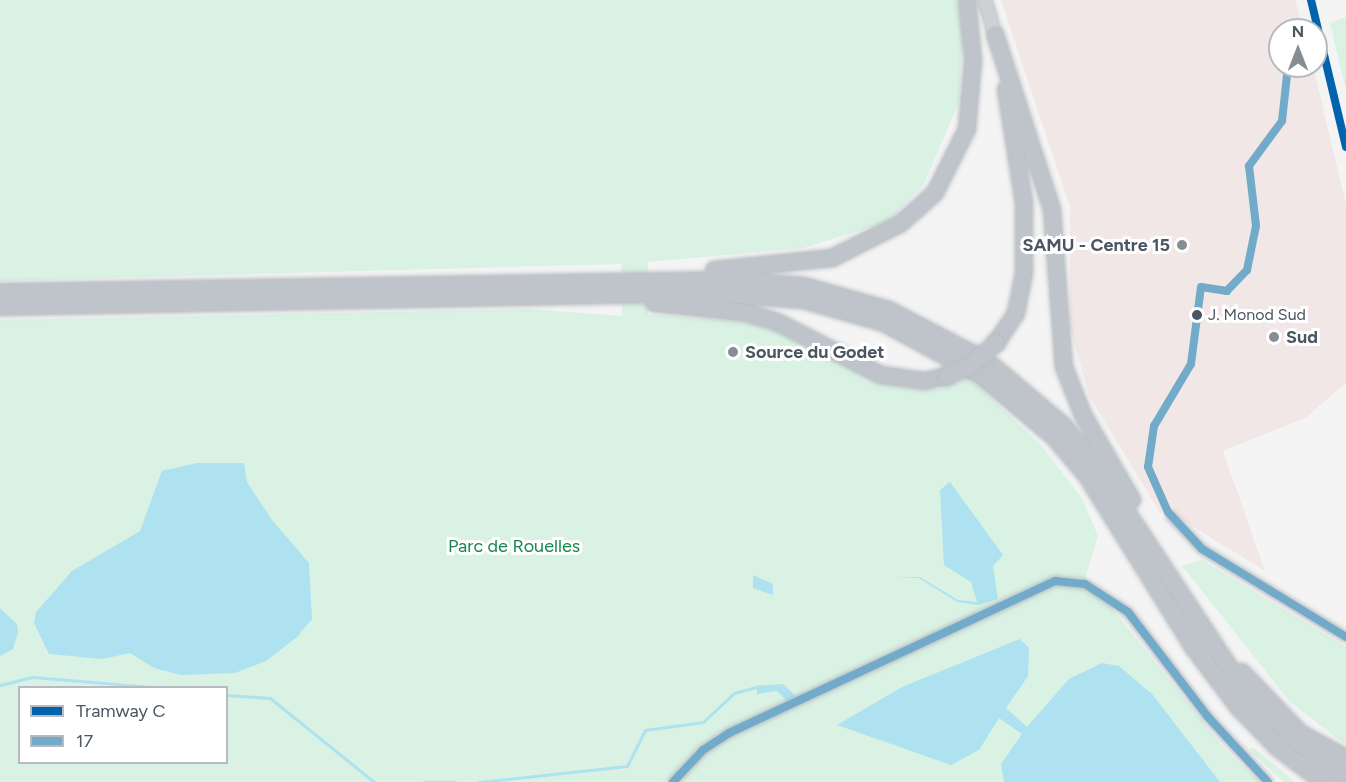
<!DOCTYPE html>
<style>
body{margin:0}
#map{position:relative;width:1346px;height:782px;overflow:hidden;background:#f4f4f4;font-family:Figtree,sans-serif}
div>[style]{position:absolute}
.medical>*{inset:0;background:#f1e7e6}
.green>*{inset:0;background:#d9f2e3}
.water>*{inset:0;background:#aee2f0}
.stream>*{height:3px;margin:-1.5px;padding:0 1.5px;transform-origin:1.5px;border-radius:1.5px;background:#aee2f0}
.roads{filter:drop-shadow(0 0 2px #b9bec3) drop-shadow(0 0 2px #b9bec3)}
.street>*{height:8px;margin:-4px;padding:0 4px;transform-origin:4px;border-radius:4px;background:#ced0d2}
.secondary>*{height:12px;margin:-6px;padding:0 6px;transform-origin:6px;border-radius:6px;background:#ced0d4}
.highway>*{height:16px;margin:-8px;padding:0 8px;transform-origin:8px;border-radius:8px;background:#bec4c9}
.bridges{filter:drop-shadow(0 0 2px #b9bec3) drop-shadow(0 0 2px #b9bec3)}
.highway-bridge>*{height:16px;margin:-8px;padding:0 8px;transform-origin:8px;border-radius:8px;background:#bec4c9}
.bus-1>*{height:8px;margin:-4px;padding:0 4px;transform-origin:4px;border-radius:4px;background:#71abc9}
.tram-1>*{height:8px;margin:-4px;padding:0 4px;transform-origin:4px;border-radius:4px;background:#0064ac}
.dots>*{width:16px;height:16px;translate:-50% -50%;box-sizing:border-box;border:3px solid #fff;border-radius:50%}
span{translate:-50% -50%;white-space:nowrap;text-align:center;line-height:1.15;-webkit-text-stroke:6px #fff;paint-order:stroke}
.bus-label{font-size:16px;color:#4a5661}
.left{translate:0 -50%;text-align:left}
.poi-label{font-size:18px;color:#4a5661;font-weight:700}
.right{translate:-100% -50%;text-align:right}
.park-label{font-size:18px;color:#17864f}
.legend{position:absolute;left:18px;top:686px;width:210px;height:78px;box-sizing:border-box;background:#fff;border:2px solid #b7bbc0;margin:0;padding:8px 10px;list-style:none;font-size:18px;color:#4a5661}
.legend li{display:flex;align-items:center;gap:12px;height:30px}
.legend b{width:30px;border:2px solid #b7bbc0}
.north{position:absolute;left:1268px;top:18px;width:60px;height:60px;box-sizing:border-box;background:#fff;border:2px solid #b7bbc0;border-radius:50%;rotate:0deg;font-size:16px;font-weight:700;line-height:24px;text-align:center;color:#4a5661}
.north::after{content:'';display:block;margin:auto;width:21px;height:27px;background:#868d94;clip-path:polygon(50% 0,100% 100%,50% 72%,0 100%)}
</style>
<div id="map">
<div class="medical">
<i style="clip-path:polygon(1001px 0,1295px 0,1304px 30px,1280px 30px,1280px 66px,1313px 66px,1346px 204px,1346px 383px,1305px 418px,1223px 451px,1265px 571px,1176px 516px,1160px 513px,1089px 396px,1070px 327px,1070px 207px)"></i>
</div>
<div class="green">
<i style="clip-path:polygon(evenodd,0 0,957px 0,964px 25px,959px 102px,924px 184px,888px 222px,803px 248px,648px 262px,648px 314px,758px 323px,899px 387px,939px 389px,969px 378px,1041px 445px,1082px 498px,1098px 536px,1082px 589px,1106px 601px,1228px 753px,1260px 782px,0 782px,0 320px,528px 309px,622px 316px,621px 264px,0 281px,0 0,20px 688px,226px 688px,226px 762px,20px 762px,20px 688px)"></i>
<i style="clip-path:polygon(1346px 17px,1346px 90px,1330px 23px)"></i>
<i style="clip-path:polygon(1202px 560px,1346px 647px,1346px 745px,1290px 702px,1182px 566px)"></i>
<i style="clip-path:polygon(1253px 747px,1295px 782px,1284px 782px,1249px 750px)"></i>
</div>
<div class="water">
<i style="clip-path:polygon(244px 463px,247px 482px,272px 520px,309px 563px,312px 619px,297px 637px,266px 661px,235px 673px,181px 675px,154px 668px,130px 653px,102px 659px,49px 654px,34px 623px,36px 612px,72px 571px,140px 531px,162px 471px,197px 463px)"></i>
<i style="clip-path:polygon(950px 482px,1003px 555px,993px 566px,998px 599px,978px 605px,957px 602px,919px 578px,892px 578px,920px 577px,958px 600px,977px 602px,971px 582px,944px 565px,940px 490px)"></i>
<i style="clip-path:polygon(753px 575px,773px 584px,773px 595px,753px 588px)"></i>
<i style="clip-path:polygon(0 608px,17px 624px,18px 632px,13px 649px,0 656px)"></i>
<i style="clip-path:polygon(1020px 639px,1029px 648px,1028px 676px,1006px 708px,1027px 727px,1069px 679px,1102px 663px,1119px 666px,1152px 694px,1220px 782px,1004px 782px,1001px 764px,1022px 734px,999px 718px,979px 750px,951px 765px,837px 725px,902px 687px)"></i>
<i style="clip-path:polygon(783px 684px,799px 699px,789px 703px,777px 691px,757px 694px,757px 686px)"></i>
</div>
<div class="stream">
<i style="left:0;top:685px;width:34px;rotate:-14deg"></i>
<i style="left:33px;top:677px;width:130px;rotate:4.8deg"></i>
<i style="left:226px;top:695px;width:44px;rotate:3.9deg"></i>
<i style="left:270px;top:698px;width:134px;rotate:38.9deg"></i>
<i style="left:424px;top:782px;width:31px"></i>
<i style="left:479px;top:782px;width:149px;rotate:-6.2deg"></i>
<i style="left:627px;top:766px;width:40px;rotate:-63.4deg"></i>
<i style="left:645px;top:730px;width:59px;rotate:-7.9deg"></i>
<i style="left:703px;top:722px;width:42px;rotate:-43.1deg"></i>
<i style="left:734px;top:693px;width:27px;rotate:-15deg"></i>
</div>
<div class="roads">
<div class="street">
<i style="left:1171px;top:516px;width:45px;rotate:46.8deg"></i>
<i style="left:1202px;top:549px;width:169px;rotate:31.4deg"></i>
<i style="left:673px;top:782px;width:44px;rotate:-46.8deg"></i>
<i style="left:703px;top:750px;width:31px;rotate:-33deg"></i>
<i style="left:729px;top:733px;width:360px;rotate:-25deg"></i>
<i style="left:1055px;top:581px;width:30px;rotate:6deg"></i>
<i style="left:1085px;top:584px;width:51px;rotate:33.1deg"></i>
<i style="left:1128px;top:612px;width:132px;rotate:52.7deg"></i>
<i style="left:1208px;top:717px;width:88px;rotate:47.3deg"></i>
</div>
<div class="secondary">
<i style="left:985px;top:0;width:35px;rotate:74deg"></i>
</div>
<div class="highway">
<i style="left:995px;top:34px;width:184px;rotate:72deg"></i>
<i style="left:1052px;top:209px;width:158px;rotate:85.7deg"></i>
<i style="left:1064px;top:367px;width:52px;rotate:68.4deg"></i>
<i style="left:1083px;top:415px;width:98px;rotate:60deg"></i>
<i style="left:714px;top:270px;width:119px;rotate:-5.8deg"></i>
<i style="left:832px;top:258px;width:76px;rotate:-26.6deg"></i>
<i style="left:900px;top:224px;width:47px;rotate:-41.5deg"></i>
<i style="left:935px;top:193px;width:72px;rotate:-63.4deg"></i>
<i style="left:967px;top:129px;width:69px;rotate:-85deg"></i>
<i style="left:973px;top:60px;width:60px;rotate:-95.7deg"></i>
<i style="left:0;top:292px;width:725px;rotate:-0.95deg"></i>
<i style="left:725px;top:280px;width:79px;rotate:4.3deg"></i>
<i style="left:804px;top:286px;width:88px;rotate:15.8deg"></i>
<i style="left:889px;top:310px;width:110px;rotate:27.5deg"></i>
<i style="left:987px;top:361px;width:99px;rotate:40.1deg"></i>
<i style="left:1063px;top:425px;width:55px;rotate:50.9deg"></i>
<i style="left:1098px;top:468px;width:278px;rotate:56.6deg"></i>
<i style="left:1251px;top:700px;width:125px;rotate:40.5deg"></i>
<i style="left:654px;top:303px;width:94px;rotate:6.1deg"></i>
<i style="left:747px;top:313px;width:34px;rotate:17deg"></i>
<i style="left:779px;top:323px;width:114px;rotate:27deg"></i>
<i style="left:881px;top:375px;width:43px;rotate:7.9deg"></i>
<i style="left:924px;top:381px;width:24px;rotate:-12deg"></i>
<i style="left:0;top:307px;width:714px;rotate:-1.12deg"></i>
<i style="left:714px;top:293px;width:90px;rotate:4.4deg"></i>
<i style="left:804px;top:300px;width:83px;rotate:16deg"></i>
<i style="left:884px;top:323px;width:109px;rotate:28.4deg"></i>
<i style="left:980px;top:375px;width:98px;rotate:40deg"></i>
<i style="left:1055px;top:438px;width:50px;rotate:49.9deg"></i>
<i style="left:1087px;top:476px;width:201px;rotate:58.2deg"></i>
<i style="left:1193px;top:647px;width:75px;rotate:53.1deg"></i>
<i style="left:1238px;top:707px;width:57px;rotate:45.7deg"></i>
<i style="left:1278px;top:748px;width:56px;rotate:37.1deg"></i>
<i style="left:996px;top:343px;width:36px;rotate:-56deg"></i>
<i style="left:1016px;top:313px;width:41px;rotate:-78.7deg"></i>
<i style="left:1024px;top:273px;width:70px;rotate:-90deg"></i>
<i style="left:1024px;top:203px;width:115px;rotate:-99deg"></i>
<i style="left:1242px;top:672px;width:84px;rotate:46.4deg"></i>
<i style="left:1300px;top:733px;width:52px;rotate:28.5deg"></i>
</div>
</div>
<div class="bridges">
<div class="highway-bridge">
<i style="left:947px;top:376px;width:24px;rotate:-22deg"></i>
<i style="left:969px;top:367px;width:36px;rotate:-42deg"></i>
</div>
</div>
<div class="bus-1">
<i style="left:1288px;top:66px;width:55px;rotate:96.2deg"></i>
<i style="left:1282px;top:121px;width:56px;rotate:126.3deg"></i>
<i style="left:1249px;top:166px;width:60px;rotate:83.3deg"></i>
<i style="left:1256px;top:226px;width:45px;rotate:101.6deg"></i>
<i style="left:1247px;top:270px;width:29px;rotate:134deg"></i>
<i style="left:1227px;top:291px;width:26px;rotate:-171deg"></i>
<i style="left:1201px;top:287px;width:78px;rotate:97.4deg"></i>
<i style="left:1191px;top:364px;width:72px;rotate:120.8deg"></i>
<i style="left:1154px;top:426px;width:41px;rotate:98.3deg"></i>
<i style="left:1148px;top:467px;width:49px;rotate:66deg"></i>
<i style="left:1168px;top:512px;width:50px;rotate:47.4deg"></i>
<i style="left:1202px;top:549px;width:169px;rotate:31.4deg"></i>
<i style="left:673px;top:782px;width:44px;rotate:-46.8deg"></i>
<i style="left:703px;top:750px;width:31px;rotate:-33deg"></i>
<i style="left:729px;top:733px;width:360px;rotate:-25deg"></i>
<i style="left:1055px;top:581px;width:30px;rotate:6deg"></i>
<i style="left:1085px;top:584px;width:51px;rotate:33.1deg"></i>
<i style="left:1128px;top:612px;width:132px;rotate:52.7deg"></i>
<i style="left:1208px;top:717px;width:88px;rotate:47.3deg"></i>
</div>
<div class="tram-1">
<i style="left:1311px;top:0;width:151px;rotate:76.6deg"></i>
</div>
<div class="dots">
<i style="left:1182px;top:245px;background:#868d94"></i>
<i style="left:1197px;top:315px;background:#4a5661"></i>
<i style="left:1274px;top:337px;background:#868d94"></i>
<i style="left:733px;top:352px;background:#868d94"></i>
</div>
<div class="bus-label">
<span class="left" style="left:1208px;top:315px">J. Monod Sud</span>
</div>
<div class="poi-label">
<span class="right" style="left:1170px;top:245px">SAMU - Centre 15</span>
<span class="left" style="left:1286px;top:337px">Sud</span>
<span class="left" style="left:745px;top:352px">Source du Godet</span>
</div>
<div class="park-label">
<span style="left:514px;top:546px">Parc de Rouelles</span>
</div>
<ul class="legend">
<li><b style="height:8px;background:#0064ac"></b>Tramway C</li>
<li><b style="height:8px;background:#71abc9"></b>17</li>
</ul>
<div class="north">N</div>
</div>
